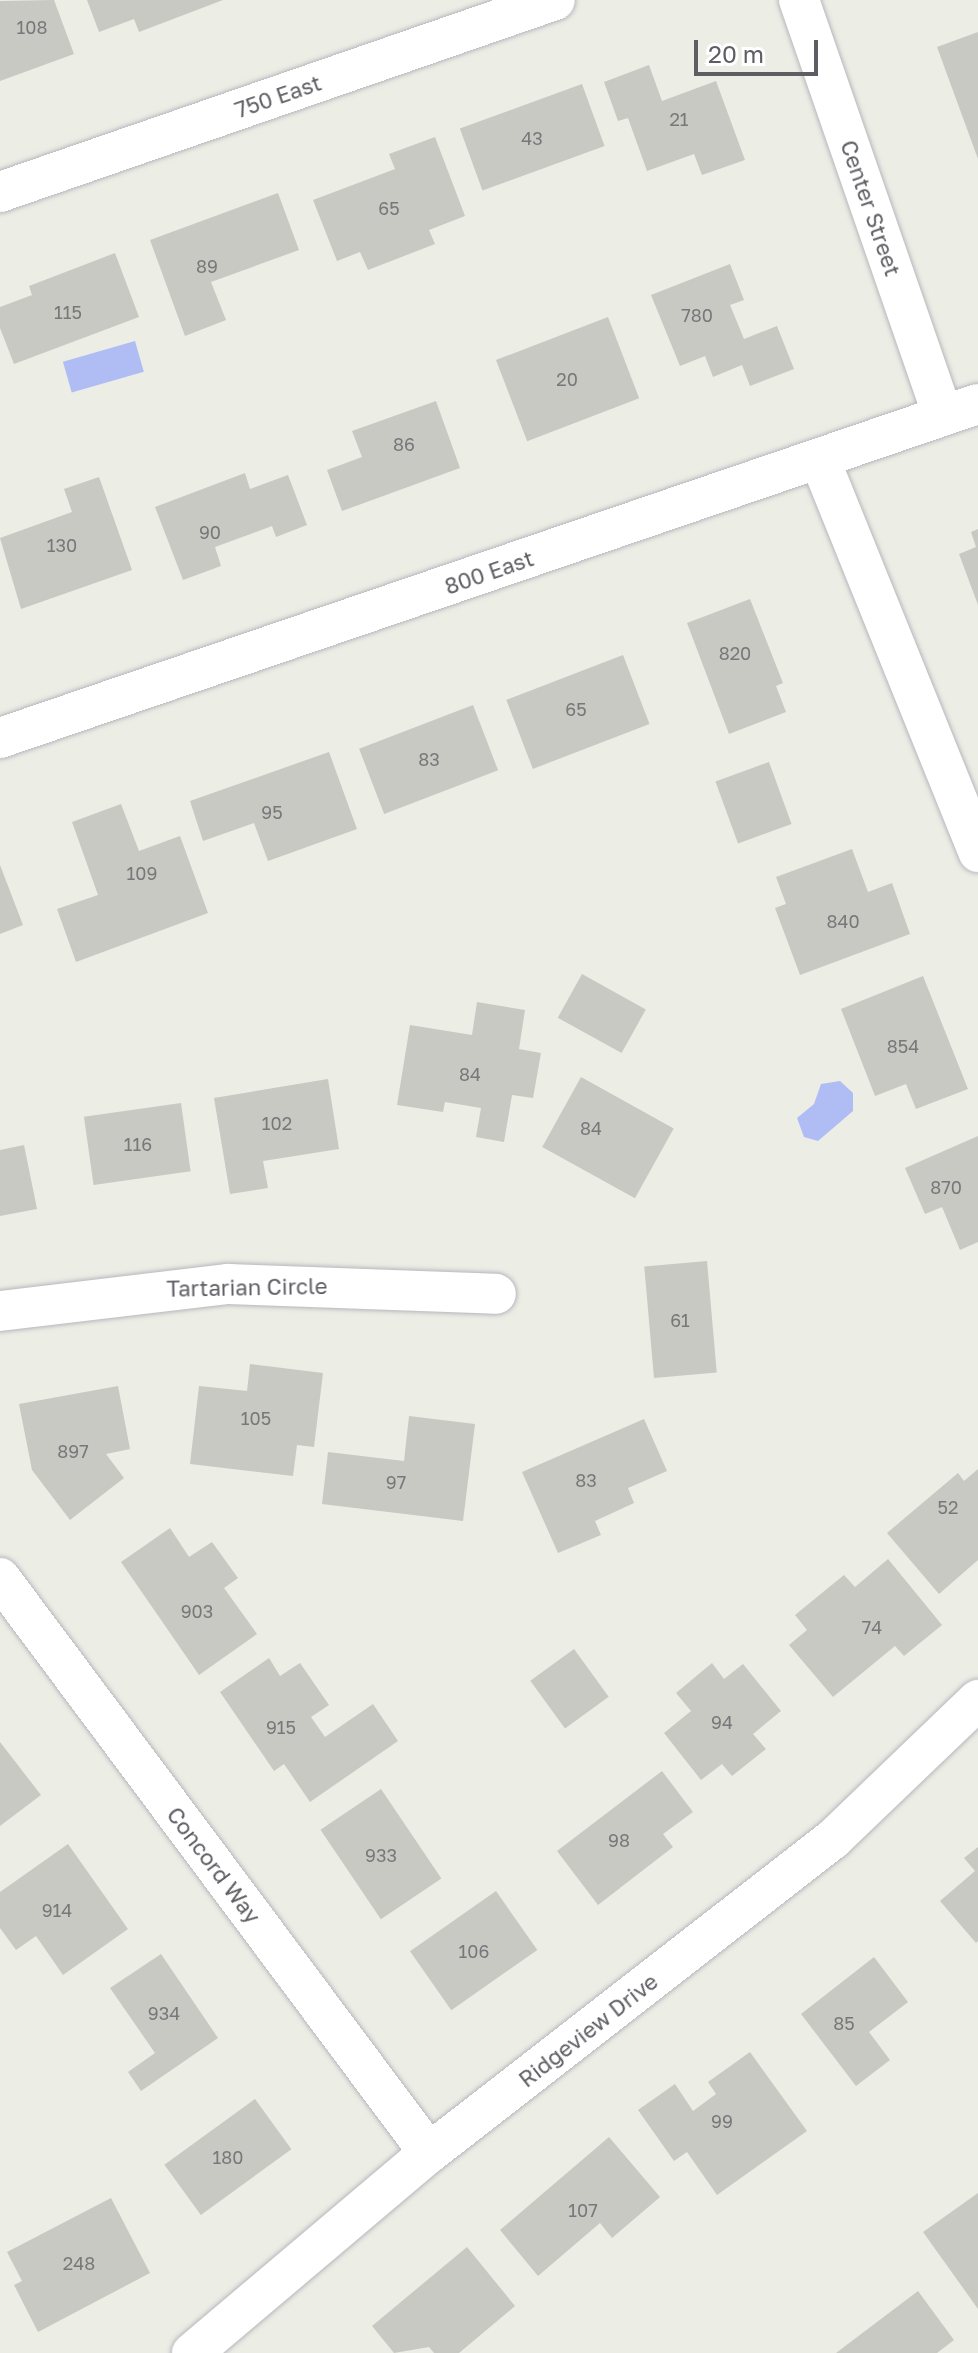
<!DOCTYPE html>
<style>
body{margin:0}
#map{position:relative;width:978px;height:2353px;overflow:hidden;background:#ecede5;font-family:"Golos Text",sans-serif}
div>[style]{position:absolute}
.water>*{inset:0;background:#afbdf4;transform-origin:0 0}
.building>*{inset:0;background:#c8c9c2;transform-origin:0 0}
.roads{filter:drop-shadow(0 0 2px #b7b7bd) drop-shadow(0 0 2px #b7b7bd)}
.minor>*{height:40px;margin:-20px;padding:0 20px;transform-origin:20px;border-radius:20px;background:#fff}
span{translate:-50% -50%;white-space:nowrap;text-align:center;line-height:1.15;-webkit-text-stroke:6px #fff;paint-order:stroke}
.number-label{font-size:18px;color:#78787b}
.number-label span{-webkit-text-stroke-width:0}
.street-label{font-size:22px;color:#5d5d63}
.scale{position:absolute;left:694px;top:40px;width:124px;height:36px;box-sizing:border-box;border:4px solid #5d5d63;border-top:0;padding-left:10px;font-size:24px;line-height:28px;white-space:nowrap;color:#5d5d63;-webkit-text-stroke:6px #fff;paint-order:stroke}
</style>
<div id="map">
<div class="water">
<i style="left:135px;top:341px;width:32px;height:75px;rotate:74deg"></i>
<i style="clip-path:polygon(840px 1081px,853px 1093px,853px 1111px,818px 1141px,804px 1137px,797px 1118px,814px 1104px,821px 1084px)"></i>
</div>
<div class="building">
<i style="clip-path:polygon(54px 0,74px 54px,0 81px,0 1px)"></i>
<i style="clip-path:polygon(87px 0,223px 0,139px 32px,134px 19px,99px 32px)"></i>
<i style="clip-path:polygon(978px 32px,978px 159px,937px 47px)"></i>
<i style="clip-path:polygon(649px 65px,662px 101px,716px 81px,745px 160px,702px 175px,694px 154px,647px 171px,628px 118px,618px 121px,604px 82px)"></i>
<i style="left:582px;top:84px;width:66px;height:130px;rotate:70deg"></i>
<i style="clip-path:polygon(435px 137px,465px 216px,429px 230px,435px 244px,368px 270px,360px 252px,337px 261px,313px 200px,395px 169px,389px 154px)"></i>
<i style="clip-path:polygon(278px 193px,299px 250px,211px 282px,226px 320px,185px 336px,150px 240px)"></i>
<i style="clip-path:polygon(115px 253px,139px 317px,14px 364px,0 328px,0 307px,32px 295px,29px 286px)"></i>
<i style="clip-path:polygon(730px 264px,744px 300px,730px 305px,744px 339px,777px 326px,794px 369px,750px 386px,742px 365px,713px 377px,705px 356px,680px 366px,651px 295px)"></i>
<i style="left:608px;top:317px;width:87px;height:120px;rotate:69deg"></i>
<i style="clip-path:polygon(436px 401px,460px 468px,342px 511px,327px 470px,362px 457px,352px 431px)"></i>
<i style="clip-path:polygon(245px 473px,250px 489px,288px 475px,307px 525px,276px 537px,272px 526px,215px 547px,221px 566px,183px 580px,155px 507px)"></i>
<i style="clip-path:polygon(99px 477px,132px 570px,21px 609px,0 538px,72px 512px,64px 489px)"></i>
<i style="clip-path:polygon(978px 529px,978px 605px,959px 554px,976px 547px,971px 532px)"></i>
<i style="clip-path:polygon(750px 599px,783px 683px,776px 686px,786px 712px,729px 734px,687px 623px)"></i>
<i style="left:623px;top:655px;width:74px;height:125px;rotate:69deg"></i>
<i style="left:473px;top:705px;width:70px;height:122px;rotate:69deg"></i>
<i style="clip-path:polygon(329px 752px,357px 829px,268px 861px,254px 823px,203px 841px,190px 801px)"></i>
<i style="left:769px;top:762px;width:66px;height:57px;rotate:70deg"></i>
<i style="clip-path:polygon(121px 804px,139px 851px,180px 836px,208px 913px,76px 962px,57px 909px,98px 895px,72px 822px)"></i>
<i style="clip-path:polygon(852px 849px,868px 892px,892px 883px,910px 934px,800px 975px,775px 908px,786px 904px,776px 877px)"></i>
<i style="clip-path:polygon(0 865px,23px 925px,0 934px)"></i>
<i style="left:582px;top:974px;width:73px;height:50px;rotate:29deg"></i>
<i style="clip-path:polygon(923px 976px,968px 1089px,916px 1109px,906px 1084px,875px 1096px,841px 1009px)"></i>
<i style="clip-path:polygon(477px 1002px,525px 1010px,519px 1049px,541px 1053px,533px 1098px,512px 1095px,504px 1142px,476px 1137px,481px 1108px,445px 1102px,443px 1112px,397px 1105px,410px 1025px,472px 1035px)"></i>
<i style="left:581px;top:1077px;width:106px;height:80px;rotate:29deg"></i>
<i style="clip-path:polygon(328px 1079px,339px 1149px,263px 1161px,268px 1188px,230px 1194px,214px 1098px)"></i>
<i style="left:181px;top:1103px;width:69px;height:98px;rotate:82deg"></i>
<i style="clip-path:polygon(978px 1136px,978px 1242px,960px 1250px,942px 1207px,925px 1214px,905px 1168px)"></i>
<i style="clip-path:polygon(24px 1145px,37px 1209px,0 1216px,0 1150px)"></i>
<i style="left:707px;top:1261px;width:112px;height:63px;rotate:85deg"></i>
<i style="clip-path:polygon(250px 1364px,323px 1373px,314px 1447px,297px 1445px,293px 1476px,190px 1464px,199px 1386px,247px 1391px)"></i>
<i style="clip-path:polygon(118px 1386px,130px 1449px,106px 1454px,124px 1478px,70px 1520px,32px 1470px,19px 1404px)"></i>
<i style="clip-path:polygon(409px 1416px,475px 1424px,463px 1521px,322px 1504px,328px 1452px,404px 1461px)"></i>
<i style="clip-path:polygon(644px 1419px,667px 1471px,628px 1488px,634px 1503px,595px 1521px,601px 1535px,558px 1553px,522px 1472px)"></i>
<i style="clip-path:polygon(978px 1469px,978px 1560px,939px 1594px,887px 1533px,958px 1473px,964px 1481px)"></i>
<i style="clip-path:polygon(170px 1528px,189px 1557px,212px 1542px,238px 1578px,224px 1588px,257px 1634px,199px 1675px,121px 1562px)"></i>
<i style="clip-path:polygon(888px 1559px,942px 1625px,904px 1656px,895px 1646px,833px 1697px,789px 1645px,807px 1630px,795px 1615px,844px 1575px,855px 1587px)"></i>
<i style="left:574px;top:1649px;width:59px;height:54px;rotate:54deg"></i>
<i style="clip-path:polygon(269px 1658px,280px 1676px,300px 1663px,329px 1705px,311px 1717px,325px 1737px,373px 1704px,398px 1741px,310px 1802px,284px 1764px,274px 1771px,220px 1692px)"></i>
<i style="clip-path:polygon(712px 1663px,724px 1679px,743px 1664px,781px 1711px,753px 1734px,766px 1749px,732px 1776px,722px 1764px,701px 1780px,664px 1733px,691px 1711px,676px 1693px)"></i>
<i style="clip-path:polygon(0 1742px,41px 1795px,0 1826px)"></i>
<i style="clip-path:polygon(662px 1771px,693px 1812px,663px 1834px,673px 1847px,598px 1905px,557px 1851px)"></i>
<i style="left:381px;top:1789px;width:108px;height:73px;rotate:56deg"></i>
<i style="clip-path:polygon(68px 1844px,128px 1929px,63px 1975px,36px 1936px,16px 1950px,0 1928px,0 1892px)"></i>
<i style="clip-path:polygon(978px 1847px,978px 1941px,976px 1943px,940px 1901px,975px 1871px,964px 1858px)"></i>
<i style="left:496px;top:1891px;width:72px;height:105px;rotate:55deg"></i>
<i style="clip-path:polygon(161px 1954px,218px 2038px,141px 2091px,128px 2072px,155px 2053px,110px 1988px)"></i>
<i style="clip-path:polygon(874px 1957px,908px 2002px,869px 2032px,890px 2060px,856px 2086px,801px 2014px)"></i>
<i style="clip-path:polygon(750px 2052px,807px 2131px,717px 2195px,687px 2152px,674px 2161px,638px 2110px,675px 2084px,693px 2111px,716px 2094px,708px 2082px)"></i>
<i style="left:255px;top:2099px;width:62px;height:112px;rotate:54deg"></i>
<i style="clip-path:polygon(609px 2137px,660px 2197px,612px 2238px,600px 2223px,538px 2276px,500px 2230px)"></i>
<i style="clip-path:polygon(978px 2193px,978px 2309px,923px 2232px)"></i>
<i style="clip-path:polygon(111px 2198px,150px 2273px,38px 2332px,14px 2285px,22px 2281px,7px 2252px)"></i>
<i style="clip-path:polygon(467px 2247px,515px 2306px,459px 2353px,434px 2353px,429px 2347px,394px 2353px,372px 2326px)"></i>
<i style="clip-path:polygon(918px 2291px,954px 2340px,937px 2353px,836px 2353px)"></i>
</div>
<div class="roads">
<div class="minor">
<i style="left:799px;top:0;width:440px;rotate:70.9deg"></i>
<i style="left:0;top:192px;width:587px;rotate:-19.08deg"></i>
<i style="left:820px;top:460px;width:423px;rotate:68deg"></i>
<i style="left:0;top:738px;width:1033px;rotate:-18.86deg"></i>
<i style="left:0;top:1311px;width:230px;rotate:-6.8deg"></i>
<i style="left:228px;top:1284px;width:268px;rotate:2.1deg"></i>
<i style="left:0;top:1578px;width:717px;rotate:53.27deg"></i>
<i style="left:192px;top:2353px;width:310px;rotate:-40.2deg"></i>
<i style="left:429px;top:2153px;width:512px;rotate:-37.86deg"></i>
<i style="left:833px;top:1839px;width:201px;rotate:-43.8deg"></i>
</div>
</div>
<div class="number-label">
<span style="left:32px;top:27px">108</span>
<span style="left:679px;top:119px">21</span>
<span style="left:532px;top:138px">43</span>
<span style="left:389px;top:208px">65</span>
<span style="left:207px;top:266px">89</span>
<span style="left:68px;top:312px">115</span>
<span style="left:697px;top:315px">780</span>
<span style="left:567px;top:379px">20</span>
<span style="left:404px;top:444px">86</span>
<span style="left:210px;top:532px">90</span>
<span style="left:62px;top:545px">130</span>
<span style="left:735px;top:653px">820</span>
<span style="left:576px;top:709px">65</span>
<span style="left:429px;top:759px">83</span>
<span style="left:272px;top:812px">95</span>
<span style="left:142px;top:873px">109</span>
<span style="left:843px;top:921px">840</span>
<span style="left:903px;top:1046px">854</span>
<span style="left:470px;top:1074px">84</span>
<span style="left:277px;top:1123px">102</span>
<span style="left:591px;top:1128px">84</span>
<span style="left:138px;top:1144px">116</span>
<span style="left:946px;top:1187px">870</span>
<span style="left:680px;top:1320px">61</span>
<span style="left:256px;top:1418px">105</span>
<span style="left:73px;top:1451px">897</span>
<span style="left:586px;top:1480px">83</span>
<span style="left:396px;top:1482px">97</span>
<span style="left:948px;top:1507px">52</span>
<span style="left:197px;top:1611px">903</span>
<span style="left:872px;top:1627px">74</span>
<span style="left:722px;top:1722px">94</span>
<span style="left:281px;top:1727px">915</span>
<span style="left:619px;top:1840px">98</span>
<span style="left:381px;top:1855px">933</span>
<span style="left:57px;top:1910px">914</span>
<span style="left:474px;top:1951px">106</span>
<span style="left:164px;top:2013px">934</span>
<span style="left:844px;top:2023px">85</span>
<span style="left:722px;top:2121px">99</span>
<span style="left:228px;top:2157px">180</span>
<span style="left:583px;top:2210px">107</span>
<span style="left:79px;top:2263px">248</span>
</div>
<div class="street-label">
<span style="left:278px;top:96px;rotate:-19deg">750 East</span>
<span style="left:871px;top:208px;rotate:71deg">Center Street</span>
<span style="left:489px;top:572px;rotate:-19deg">800 East</span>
<span style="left:247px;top:1287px;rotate:-1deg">Tartarian Circle</span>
<span style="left:214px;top:1865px;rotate:53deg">Concord Way</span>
<span style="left:588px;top:2030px;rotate:-38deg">Ridgeview Drive</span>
</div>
<div class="scale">20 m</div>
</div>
